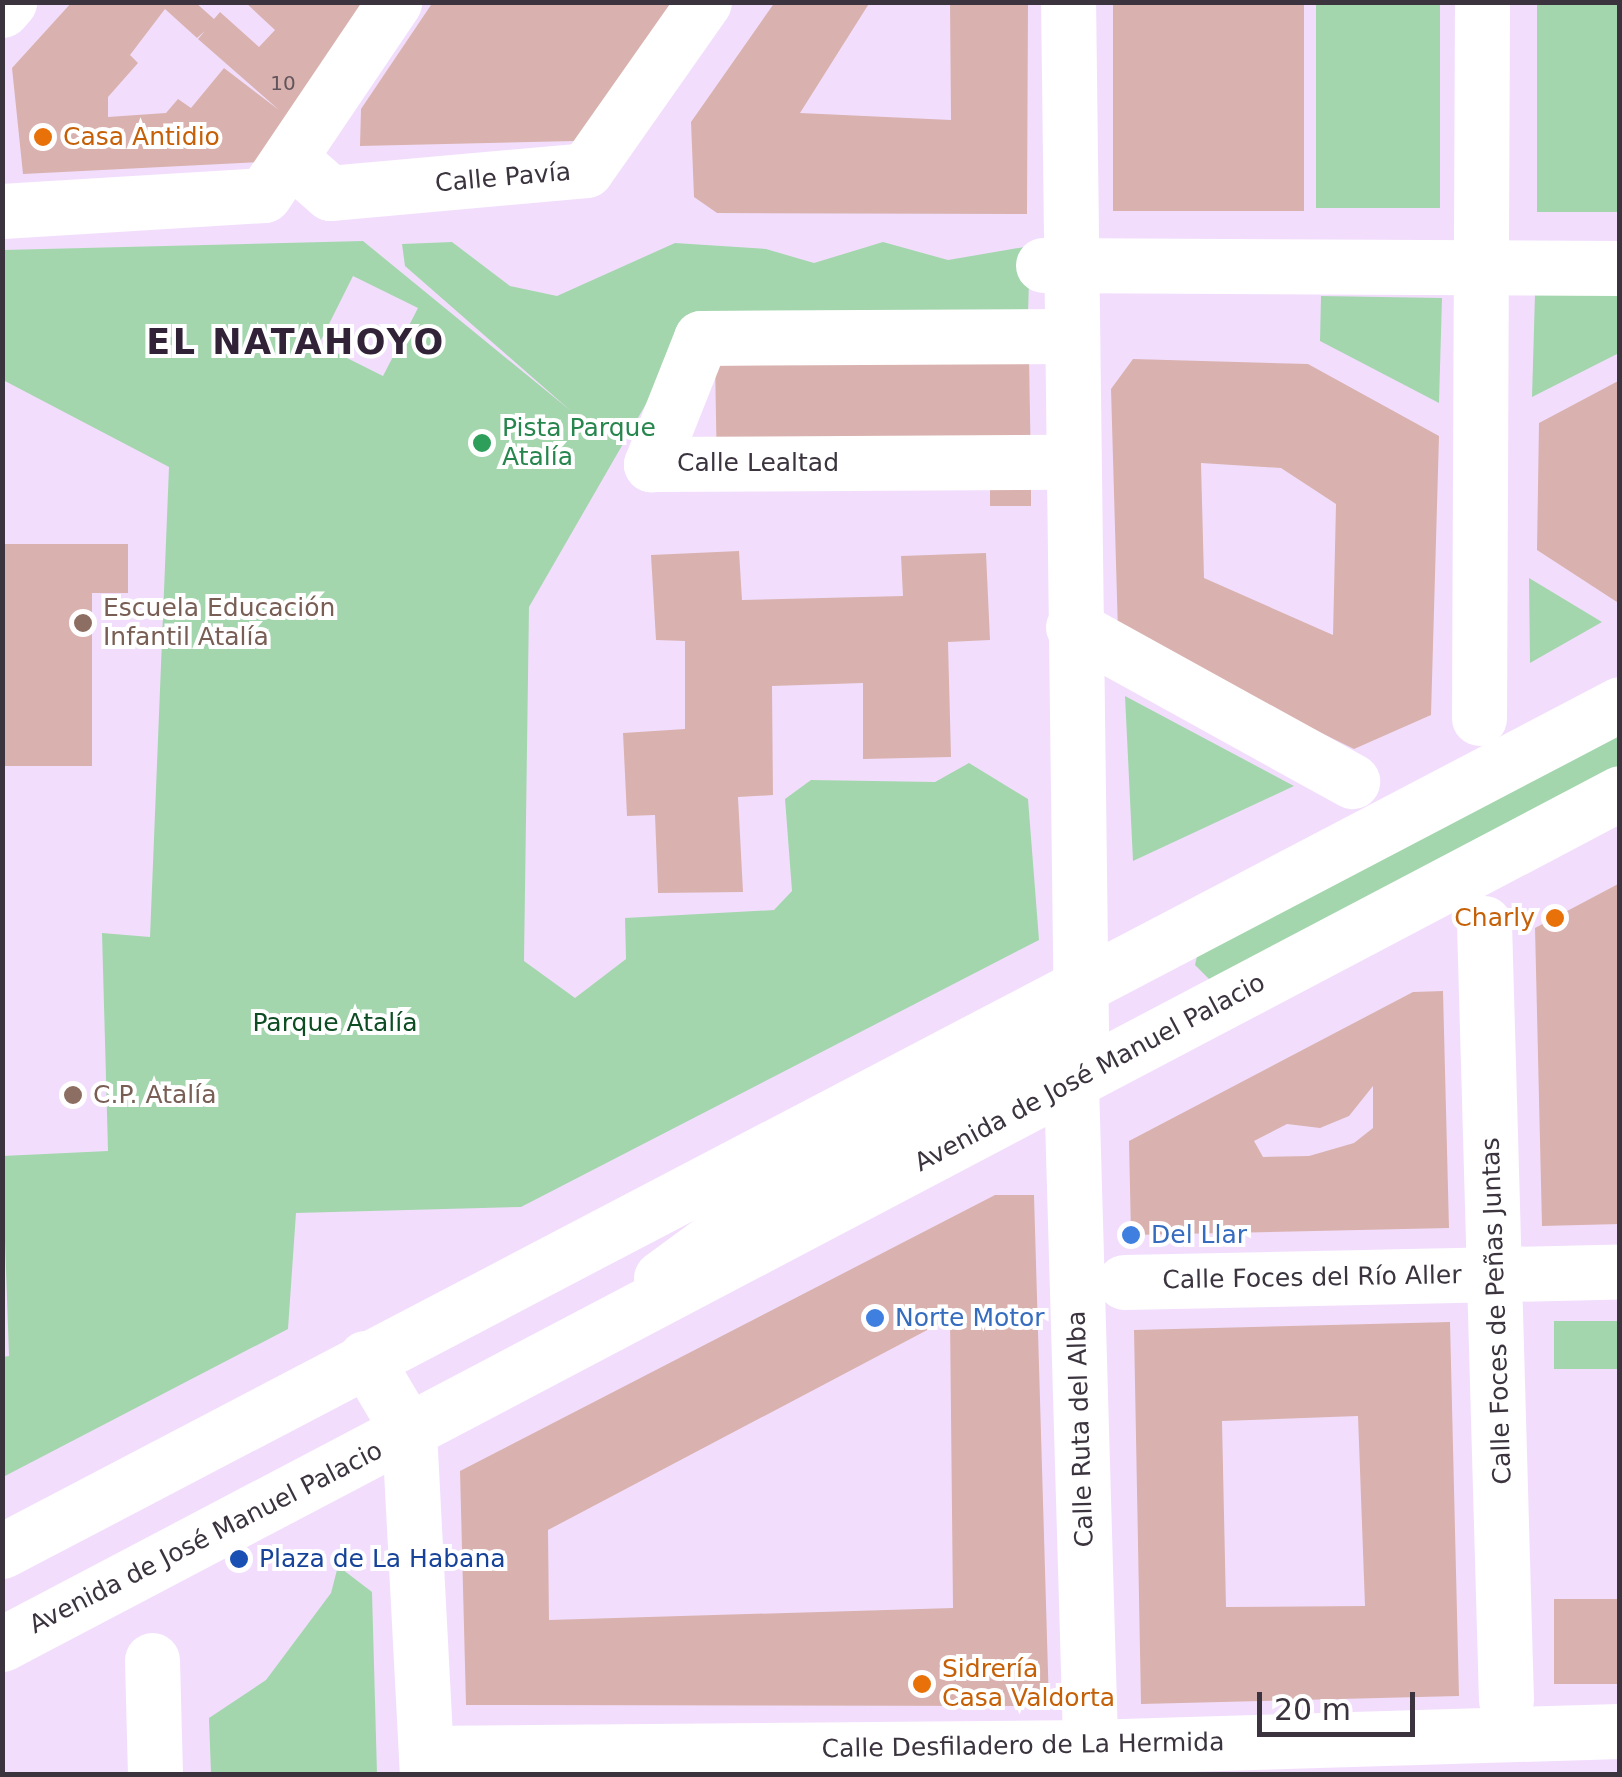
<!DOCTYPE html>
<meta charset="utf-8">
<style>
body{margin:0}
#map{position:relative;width:1622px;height:1777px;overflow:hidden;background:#f2defc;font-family:"DejaVu Sans",sans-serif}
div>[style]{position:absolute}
.green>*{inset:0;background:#a4d6ae;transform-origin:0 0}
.building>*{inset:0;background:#d9b2af;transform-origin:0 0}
.minor>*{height:55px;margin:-27.5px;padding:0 27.5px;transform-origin:27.5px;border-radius:27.5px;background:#fff}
.major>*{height:55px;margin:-27.5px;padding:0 27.5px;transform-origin:27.5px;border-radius:27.5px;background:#fff}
.dots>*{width:28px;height:28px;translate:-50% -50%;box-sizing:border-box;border:5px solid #fff;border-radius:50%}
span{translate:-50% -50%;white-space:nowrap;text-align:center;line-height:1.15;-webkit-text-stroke:8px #fff;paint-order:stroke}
.number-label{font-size:20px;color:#62545b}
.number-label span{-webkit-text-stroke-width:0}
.food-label{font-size:25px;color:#c56008}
.left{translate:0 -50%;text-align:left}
.right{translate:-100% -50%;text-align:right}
.street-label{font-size:25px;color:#3b343f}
.leisure-label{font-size:25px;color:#27864d}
.education-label{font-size:25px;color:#785e54}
.park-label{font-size:25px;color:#0e4c24}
.shop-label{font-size:25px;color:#366cbe}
.transit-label{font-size:25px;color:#164399}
.district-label{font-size:35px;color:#312238;font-weight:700;letter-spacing:2.5px}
.frame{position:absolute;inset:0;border:5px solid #3b343f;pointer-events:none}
.scale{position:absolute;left:1257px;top:1692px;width:158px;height:45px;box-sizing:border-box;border:5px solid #3b343f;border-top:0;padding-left:12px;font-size:30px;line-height:35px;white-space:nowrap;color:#3b343f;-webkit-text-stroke:8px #fff;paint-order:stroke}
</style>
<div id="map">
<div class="green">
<i style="left:1316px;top:3px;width:124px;height:205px"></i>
<i style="left:1537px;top:3px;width:82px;height:209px"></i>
<i style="clip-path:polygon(evenodd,363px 241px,571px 411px,405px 266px,402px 244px,452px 242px,510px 286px,557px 296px,675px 243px,766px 249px,814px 263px,883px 242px,948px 260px,1030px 246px,1028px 315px,699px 312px,529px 607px,524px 961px,575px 998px,626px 959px,625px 918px,774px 910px,792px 891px,785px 799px,811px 780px,935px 782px,969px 763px,1028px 799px,1039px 940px,521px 1207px,296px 1213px,288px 1329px,3px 1477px,3px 1357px,9px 1356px,2px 1156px,108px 1151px,102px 933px,150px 937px,169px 467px,3px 380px,3px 250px,363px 241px,353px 276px,418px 308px,383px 376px,319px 344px,353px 276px)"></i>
<i style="clip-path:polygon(1535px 294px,1619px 294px,1619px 353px,1532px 397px)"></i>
<i style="clip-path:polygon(1321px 296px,1442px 298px,1439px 403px,1320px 341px)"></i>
<i style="clip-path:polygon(1529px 578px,1602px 622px,1530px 663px)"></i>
<i style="clip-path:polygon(1125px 696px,1294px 786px,1133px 861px)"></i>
<i style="clip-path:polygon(1619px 727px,1619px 772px,1212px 982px,1195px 965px,1199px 947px)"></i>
<i style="left:1619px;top:1321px;width:48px;height:65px;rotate:90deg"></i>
<i style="clip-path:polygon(338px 1566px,372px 1592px,377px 1774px,211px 1774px,209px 1718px,266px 1680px,331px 1593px)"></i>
</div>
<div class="building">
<i style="clip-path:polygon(evenodd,72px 2px,195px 2px,214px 19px,220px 12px,259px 47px,275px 30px,245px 2px,372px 2px,259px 162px,23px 174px,12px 68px,72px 2px,165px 9px,197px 38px,205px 31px,198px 39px,279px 110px,224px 68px,191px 108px,178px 99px,166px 113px,108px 117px,108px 97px,138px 63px,130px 55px,165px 9px)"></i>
<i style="clip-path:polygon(433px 2px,675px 2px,575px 141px,360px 146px,361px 109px)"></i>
<i style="clip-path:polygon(775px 2px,870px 2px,800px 113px,951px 120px,950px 2px,1028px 2px,1027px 214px,717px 213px,694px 197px,691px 122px)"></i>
<i style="left:1113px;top:2px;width:191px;height:209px"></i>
<i style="left:1029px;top:357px;width:81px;height:314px;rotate:89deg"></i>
<i style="clip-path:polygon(evenodd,1133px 359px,1308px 364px,1439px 436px,1431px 715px,1354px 749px,1118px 633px,1111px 389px,1133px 359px,1201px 463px,1281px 468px,1336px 504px,1333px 635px,1204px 578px,1201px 463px)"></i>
<i style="clip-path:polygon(1620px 380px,1620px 604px,1537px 550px,1539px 423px)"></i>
<i style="left:1031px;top:471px;width:35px;height:41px;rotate:90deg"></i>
<i style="clip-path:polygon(2px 544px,128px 544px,128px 593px,92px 593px,92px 766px,2px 766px)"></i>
<i style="clip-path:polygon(739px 551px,742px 600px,903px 596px,901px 556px,986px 553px,990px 640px,948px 642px,951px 757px,863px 759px,863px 683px,772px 686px,773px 795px,738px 797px,743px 892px,658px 893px,655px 815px,627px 816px,623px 733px,685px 729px,685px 641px,656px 640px,651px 555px)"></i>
<i style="clip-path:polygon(1620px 883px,1620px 1224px,1542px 1226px,1535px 928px)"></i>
<i style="clip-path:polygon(evenodd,1443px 991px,1449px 1228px,1131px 1235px,1129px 1141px,1413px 992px,1443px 991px,1373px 1086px,1373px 1128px,1354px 1143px,1309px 1156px,1263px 1157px,1254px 1141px,1287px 1124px,1320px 1128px,1349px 1116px,1373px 1086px)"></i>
<i style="clip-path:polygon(evenodd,995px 1195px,1034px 1195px,1049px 1706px,466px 1705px,460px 1471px,995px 1195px,950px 1318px,953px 1608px,549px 1620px,548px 1530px,950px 1318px)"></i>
<i style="clip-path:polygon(evenodd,1450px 1322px,1459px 1696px,1141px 1704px,1134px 1330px,1450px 1322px,1358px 1416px,1365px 1606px,1226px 1607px,1222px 1421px,1358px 1416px)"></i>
<i style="left:1620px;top:1599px;width:85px;height:66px;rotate:90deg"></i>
</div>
<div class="minor">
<i style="left:2px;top:10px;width:11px;rotate:-49deg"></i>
<i style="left:290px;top:158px;width:53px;rotate:41.2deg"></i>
<i style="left:330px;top:193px;width:257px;rotate:-5.1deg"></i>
<i style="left:586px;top:170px;width:205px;rotate:-54.9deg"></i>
<i style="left:2px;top:211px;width:262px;rotate:-3.5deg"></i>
<i style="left:264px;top:195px;width:233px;rotate:-56deg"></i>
<i style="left:1043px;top:265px;width:577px;rotate:0.3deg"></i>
<i style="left:1071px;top:336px;width:370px;rotate:179.7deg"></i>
<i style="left:701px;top:338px;width:136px;rotate:111.6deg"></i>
<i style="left:651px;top:464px;width:420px;rotate:-0.3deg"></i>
<i style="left:1073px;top:627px;width:319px;rotate:28.9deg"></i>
<i style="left:1479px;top:718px;width:716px;rotate:-89.76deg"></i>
<i style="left:1484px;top:923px;width:777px;rotate:88.38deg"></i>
<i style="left:1071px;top:1084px;width:690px;rotate:88.34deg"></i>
<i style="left:661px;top:1278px;width:130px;rotate:-36.3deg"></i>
<i style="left:766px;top:1201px;width:358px;rotate:-28.4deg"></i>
<i style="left:1081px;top:1031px;width:1029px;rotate:-90.72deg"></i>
<i style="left:1124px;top:1282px;width:496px;rotate:-1.2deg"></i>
<i style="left:365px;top:1358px;width:86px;rotate:59.3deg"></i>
<i style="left:409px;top:1432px;width:342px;rotate:87deg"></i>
<i style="left:152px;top:1660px;width:114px;rotate:88.5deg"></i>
<i style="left:426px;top:1753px;width:663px;rotate:-0.52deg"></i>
<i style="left:1089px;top:1747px;width:531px;rotate:-1.73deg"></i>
</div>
<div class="major">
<i style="left:2px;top:1551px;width:1826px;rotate:-27.63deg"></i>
<i style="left:2px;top:1644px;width:1828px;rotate:-27.74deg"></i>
</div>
<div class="dots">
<i style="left:43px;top:137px;background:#e8710a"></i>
<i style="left:482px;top:443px;background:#2e9e5b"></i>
<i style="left:83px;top:623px;background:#8d6e63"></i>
<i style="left:1555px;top:918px;background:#e8710a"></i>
<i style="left:73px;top:1095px;background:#8d6e63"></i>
<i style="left:1131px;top:1235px;background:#3f7fe0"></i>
<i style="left:875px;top:1318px;background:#3f7fe0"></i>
<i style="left:239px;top:1559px;background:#1a4fb4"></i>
<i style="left:922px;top:1684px;background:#e8710a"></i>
</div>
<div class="number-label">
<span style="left:283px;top:83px">10</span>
</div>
<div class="food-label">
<span class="left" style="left:63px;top:137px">Casa Antidio</span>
<span class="right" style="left:1535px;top:918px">Charly</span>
<span class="left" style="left:942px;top:1684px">Sidrería<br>Casa Valdorta</span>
</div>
<div class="street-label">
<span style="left:503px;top:178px;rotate:-5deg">Calle Pavía</span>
<span style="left:758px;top:463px">Calle Lealtad</span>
<span style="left:1090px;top:1073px;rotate:-28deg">Avenida de José Manuel Palacio</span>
<span style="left:1312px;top:1278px;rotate:-1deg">Calle Foces del Río Aller</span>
<span style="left:1497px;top:1311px;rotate:-92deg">Calle Foces de Peñas Juntas</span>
<span style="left:1081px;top:1429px;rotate:-92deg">Calle Ruta del Alba</span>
<span style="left:206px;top:1538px;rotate:-27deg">Avenida de José Manuel Palacio</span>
<span style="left:1023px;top:1746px;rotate:-1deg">Calle Desfiladero de La Hermida</span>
</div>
<div class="leisure-label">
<span class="left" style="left:502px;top:443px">Pista Parque<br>Atalía</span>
</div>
<div class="education-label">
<span class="left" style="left:103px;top:623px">Escuela Educación<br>Infantil Atalía</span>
<span class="left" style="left:93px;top:1095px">C.P. Atalía</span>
</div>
<div class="park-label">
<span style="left:335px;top:1023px">Parque Atalía</span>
</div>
<div class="shop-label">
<span class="left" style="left:1151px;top:1235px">Del Llar</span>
<span class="left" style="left:895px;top:1318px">Norte Motor</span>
</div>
<div class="transit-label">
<span class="left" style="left:259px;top:1559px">Plaza de La Habana</span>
</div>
<div class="district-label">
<span style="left:296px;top:342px">EL NATAHOYO</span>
</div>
<div class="frame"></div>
<div class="scale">20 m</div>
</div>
